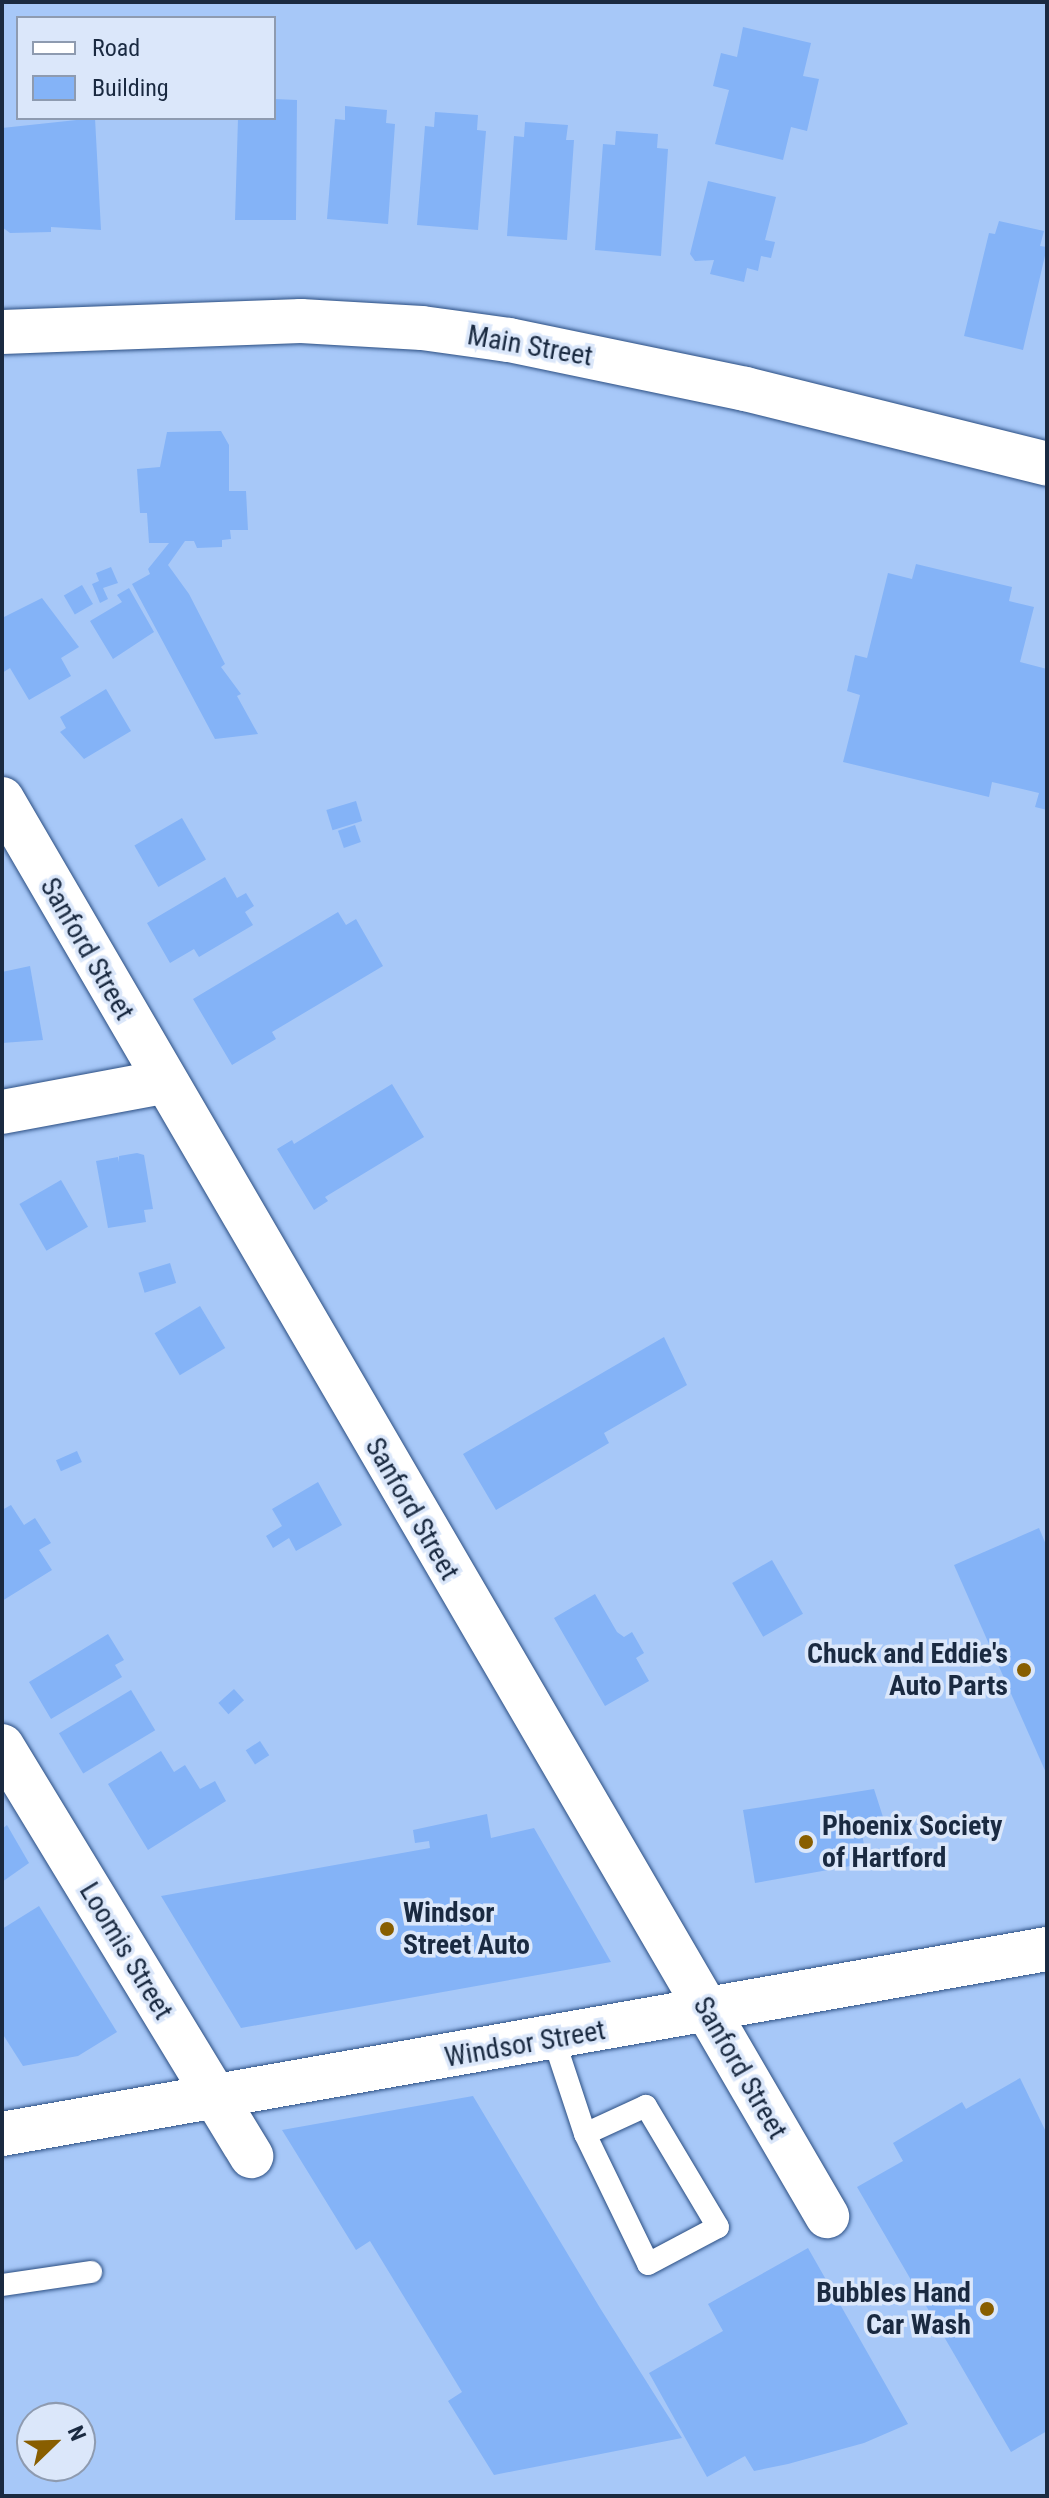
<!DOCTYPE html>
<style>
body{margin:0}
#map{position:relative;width:1049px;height:2498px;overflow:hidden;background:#a7c8f8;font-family:"Roboto Condensed",sans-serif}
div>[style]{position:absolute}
.building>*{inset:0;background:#84b3f7;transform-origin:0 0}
.roads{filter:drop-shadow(0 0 2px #2b4e82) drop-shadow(0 0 2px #2b4e82)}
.service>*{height:22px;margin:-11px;padding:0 11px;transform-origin:11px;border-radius:11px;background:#fff}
.minor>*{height:44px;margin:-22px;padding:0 22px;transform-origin:22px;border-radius:22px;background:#fff}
.secondary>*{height:44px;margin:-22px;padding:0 22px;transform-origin:22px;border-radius:22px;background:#fff}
.primary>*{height:44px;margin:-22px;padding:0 22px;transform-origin:22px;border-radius:22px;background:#fff}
.dots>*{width:22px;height:22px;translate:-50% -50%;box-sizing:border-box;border:4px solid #dbe7fa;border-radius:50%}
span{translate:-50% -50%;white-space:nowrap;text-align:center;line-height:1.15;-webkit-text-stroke:7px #dbe7fa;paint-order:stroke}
.street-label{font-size:28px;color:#1a2a41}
.poi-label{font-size:28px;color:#1a2a41;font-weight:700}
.right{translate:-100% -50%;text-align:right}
.left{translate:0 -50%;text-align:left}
.frame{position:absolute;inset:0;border:4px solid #1a2a41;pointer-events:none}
.legend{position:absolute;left:16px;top:16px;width:260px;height:104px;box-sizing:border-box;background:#dbe7fa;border:2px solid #8e9bb0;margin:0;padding:10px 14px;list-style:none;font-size:24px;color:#1a2a41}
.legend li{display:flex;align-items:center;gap:16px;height:40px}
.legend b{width:40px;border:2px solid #8e9bb0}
.north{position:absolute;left:16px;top:2402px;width:80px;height:80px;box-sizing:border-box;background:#dbe7fa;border:2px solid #8e9bb0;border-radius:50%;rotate:67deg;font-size:22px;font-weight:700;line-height:32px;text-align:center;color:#1a2a41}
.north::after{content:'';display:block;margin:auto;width:28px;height:36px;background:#885e00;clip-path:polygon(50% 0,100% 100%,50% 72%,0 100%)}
</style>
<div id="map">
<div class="building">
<i style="clip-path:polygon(743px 27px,811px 43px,803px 76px,819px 79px,807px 131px,791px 127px,783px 160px,715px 144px,729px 90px,713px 86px,721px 53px,737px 57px)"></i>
<i style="clip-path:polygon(274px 99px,297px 100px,296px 220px,235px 220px,238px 118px,274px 118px)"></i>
<i style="clip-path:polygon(345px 106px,387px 110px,386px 123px,395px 124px,388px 224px,327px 219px,335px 119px,345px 120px)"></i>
<i style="clip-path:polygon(435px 112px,478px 115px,477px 130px,486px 131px,478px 230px,417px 225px,425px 126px,434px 127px)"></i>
<i style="clip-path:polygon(95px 118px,101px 230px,51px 227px,51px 232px,10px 233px,2px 227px,2px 128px)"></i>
<i style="clip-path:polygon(525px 122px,568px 125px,566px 140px,574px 140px,567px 240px,507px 236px,514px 136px,524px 137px)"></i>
<i style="clip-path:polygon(616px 131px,658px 134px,657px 148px,668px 149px,661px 256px,595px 250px,603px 144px,615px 145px)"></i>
<i style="clip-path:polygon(708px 181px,776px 197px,765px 240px,775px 242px,771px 258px,761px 256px,758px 271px,747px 268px,744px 282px,710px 274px,714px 260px,695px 261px,690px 254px)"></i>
<i style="clip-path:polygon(999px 221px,1044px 231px,1040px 246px,1047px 247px,1023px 350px,964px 336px,989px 233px,995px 234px)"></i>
<i style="clip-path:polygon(221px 431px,229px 445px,229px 491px,246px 491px,248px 530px,230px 530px,231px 539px,222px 540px,222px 547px,197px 548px,194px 541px,185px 541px,168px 565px,189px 594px,225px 664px,221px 667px,241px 694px,237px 696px,258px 734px,215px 739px,132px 584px,150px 574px,148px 569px,169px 543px,149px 543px,147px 513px,140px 513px,137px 469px,160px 467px,167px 432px)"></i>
<i style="clip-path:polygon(916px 564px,1012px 587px,1009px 601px,1034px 607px,1020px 662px,1047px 669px,1047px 810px,1035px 807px,1039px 793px,992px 782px,989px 797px,843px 762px,860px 695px,847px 691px,855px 655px,867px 658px,888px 573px,912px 579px)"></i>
<i style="clip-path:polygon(111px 567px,118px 583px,103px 588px,108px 599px,100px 603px,92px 584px,99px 581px,96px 573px)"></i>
<i style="left:82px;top:585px;width:22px;height:21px;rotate:60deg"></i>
<i style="clip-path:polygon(129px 588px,154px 632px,113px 659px,90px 621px,122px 602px,117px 595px)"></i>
<i style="clip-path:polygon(42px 598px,79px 647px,61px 658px,71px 676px,29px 700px,10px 668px,2px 673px,2px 618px)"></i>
<i style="clip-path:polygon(106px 689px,131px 731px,84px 759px,60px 732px,66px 728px,60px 717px)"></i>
<i style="left:356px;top:801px;width:21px;height:31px;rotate:73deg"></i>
<i style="left:182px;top:818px;width:48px;height:55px;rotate:60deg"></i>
<i style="left:355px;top:825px;width:18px;height:18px;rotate:71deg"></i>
<i style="clip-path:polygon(225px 877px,237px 898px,246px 893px,254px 906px,245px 912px,253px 925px,199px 957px,194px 949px,170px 963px,147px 923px)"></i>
<i style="clip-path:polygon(338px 912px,346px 925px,356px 919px,383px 966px,272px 1032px,276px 1039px,232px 1065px,193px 999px)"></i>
<i style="clip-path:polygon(30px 966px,43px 1040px,2px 1043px,2px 972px)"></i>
<i style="clip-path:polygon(392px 1084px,424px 1137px,325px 1197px,328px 1201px,314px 1210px,277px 1149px,292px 1140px,294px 1144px)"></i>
<i style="clip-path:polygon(137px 1153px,144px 1155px,153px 1209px,144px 1210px,146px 1222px,108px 1228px,96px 1161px,118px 1157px,119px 1162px,119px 1156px)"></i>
<i style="left:61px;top:1180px;width:54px;height:48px;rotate:60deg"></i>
<i style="left:170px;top:1263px;width:21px;height:33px;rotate:73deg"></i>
<i style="left:200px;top:1306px;width:49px;height:53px;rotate:59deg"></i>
<i style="clip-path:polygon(664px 1337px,687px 1385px,604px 1433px,609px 1443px,496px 1510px,463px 1454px)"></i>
<i style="left:77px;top:1451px;width:12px;height:23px;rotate:66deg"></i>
<i style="clip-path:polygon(318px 1482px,342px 1525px,296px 1551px,289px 1538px,273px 1548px,266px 1536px,282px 1526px,272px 1509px)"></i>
<i style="clip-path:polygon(11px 1505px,24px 1525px,35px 1518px,44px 1532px,51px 1543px,39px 1550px,52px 1570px,2px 1601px,2px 1510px)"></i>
<i style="clip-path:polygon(1039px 1528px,1047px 1547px,1047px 1775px,954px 1565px)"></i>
<i style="left:772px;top:1560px;width:62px;height:46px;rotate:60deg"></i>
<i style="clip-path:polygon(595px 1594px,617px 1632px,624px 1637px,632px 1632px,644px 1653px,636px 1658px,649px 1681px,605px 1706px,554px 1618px)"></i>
<i style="clip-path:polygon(108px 1634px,124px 1660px,115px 1665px,122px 1677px,51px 1719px,29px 1682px)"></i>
<i style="left:234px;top:1689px;width:15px;height:21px;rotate:48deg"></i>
<i style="left:131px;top:1690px;width:47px;height:84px;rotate:59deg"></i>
<i style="left:260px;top:1741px;width:17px;height:17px;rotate:57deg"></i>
<i style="clip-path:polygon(161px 1751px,174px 1772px,185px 1765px,200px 1789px,215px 1781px,226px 1801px,148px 1850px,108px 1784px)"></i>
<i style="clip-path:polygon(874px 1789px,883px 1817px,860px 1821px,867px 1863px,755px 1883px,743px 1810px)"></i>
<i style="clip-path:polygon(487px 1814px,491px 1838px,534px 1828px,611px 1962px,241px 2028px,161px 1896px,430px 1848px,429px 1841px,415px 1843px,413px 1830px)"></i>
<i style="clip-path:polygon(7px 1825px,29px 1863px,2px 1882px,2px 1829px)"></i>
<i style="clip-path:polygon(39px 1906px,117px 2032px,78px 2056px,23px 2066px,2px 2033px,2px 1929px)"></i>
<i style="clip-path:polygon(1020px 2078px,1047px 2134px,1047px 2431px,1011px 2452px,857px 2187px,903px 2161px,893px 2143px,962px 2102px,966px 2109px)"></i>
<i style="clip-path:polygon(473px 2096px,600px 2308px,682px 2438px,494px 2475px,448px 2401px,462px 2392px,370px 2241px,356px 2250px,282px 2130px)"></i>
<i style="clip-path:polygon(808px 2248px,908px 2424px,864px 2443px,788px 2464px,754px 2471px,745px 2456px,707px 2477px,649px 2373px,723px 2331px,708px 2304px)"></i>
</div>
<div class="roads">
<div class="service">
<i style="left:554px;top:2040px;width:99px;rotate:71.7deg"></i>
<i style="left:585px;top:2134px;width:144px;rotate:64.1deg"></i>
<i style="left:648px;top:2264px;width:79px;rotate:-27.9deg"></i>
<i style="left:718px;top:2227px;width:141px;rotate:-120.8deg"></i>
<i style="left:646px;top:2106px;width:67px;rotate:155.3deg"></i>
<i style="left:2px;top:2285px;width:90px;rotate:-8.3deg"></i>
</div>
<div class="minor">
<i style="left:2px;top:799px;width:1640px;rotate:59.79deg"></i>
<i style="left:2px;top:1112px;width:163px;rotate:-10.6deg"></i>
<i style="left:2px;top:1746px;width:480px;rotate:58.7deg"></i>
</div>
<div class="secondary">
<i style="left:2px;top:2134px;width:1061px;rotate:-10.04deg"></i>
</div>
<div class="primary">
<i style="left:2px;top:332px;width:299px;rotate:-2.1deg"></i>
<i style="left:301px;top:321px;width:121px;rotate:3.3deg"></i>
<i style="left:422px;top:328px;width:88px;rotate:7.9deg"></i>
<i style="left:509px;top:340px;width:241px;rotate:11.7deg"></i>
<i style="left:745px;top:389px;width:311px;rotate:13.9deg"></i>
</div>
</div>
<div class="dots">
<i style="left:1024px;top:1670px;background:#885e00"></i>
<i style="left:806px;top:1842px;background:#885e00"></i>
<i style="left:387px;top:1929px;background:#885e00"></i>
<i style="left:987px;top:2309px;background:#885e00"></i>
</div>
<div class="street-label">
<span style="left:530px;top:346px;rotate:10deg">Main Street</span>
<span style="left:87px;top:949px;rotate:60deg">Sanford Street</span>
<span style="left:412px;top:1509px;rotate:60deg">Sanford Street</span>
<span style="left:126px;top:1951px;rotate:59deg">Loomis Street</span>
<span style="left:525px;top:2044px;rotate:-10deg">Windsor Street</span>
<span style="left:740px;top:2068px;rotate:60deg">Sanford Street</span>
</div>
<div class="poi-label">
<span class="right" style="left:1008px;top:1670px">Chuck and Eddie's<br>Auto Parts</span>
<span class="left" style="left:822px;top:1842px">Phoenix Society<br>of Hartford</span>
<span class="left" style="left:403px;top:1929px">Windsor<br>Street Auto</span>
<span class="right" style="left:971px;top:2309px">Bubbles Hand<br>Car Wash</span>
</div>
<div class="frame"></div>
<ul class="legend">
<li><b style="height:10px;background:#fff"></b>Road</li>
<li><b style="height:22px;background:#84b3f7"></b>Building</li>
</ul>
<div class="north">N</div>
</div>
